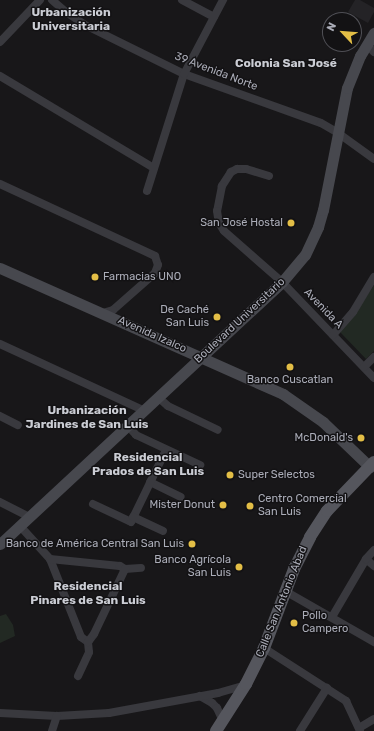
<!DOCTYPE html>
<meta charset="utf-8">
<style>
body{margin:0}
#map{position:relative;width:374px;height:731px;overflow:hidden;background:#181719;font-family:Rubik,sans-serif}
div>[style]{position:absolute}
.built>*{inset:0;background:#242326}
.green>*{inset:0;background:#222923}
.street>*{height:8px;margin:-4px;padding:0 4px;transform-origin:4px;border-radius:4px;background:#39393e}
.secondary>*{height:11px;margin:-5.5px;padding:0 5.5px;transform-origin:5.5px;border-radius:5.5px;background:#47484e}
.primary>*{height:12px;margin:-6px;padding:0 6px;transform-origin:6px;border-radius:6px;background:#55565d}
.dots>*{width:11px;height:11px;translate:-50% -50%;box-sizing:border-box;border:2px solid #131214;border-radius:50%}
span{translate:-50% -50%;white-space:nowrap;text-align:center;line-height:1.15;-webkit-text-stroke:3px #131214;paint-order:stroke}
.street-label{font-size:11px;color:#abadb8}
.poi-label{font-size:11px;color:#abadb8}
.right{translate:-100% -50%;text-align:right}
.left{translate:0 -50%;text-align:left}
.neighbourhood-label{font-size:12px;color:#cbcdd4;font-weight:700}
.north{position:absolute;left:322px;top:12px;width:40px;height:40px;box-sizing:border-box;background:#131214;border:1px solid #505056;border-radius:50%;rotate:296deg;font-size:11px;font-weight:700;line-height:16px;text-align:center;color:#abadb8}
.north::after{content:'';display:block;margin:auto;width:14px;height:18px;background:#e3be46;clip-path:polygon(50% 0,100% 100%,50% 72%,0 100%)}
</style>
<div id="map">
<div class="built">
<i style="clip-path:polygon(355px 0,360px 0,374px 8px,374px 12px,368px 23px,348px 12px)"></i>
</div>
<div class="green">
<i style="clip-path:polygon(374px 285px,374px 351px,366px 359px,340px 332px,354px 316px)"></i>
<i style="clip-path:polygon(6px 614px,13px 625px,15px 636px,0 643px,0 616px)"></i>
</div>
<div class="street">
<i style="left:52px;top:0;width:18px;rotate:41deg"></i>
<i style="left:66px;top:12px;width:25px;rotate:34deg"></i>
<i style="left:87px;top:26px;width:108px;rotate:26.3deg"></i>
<i style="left:184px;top:74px;width:145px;rotate:19.7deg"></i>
<i style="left:321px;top:123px;width:20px;rotate:30deg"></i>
<i style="left:338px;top:133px;width:44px;rotate:35.8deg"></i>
<i style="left:182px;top:0;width:36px;rotate:28deg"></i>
<i style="left:0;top:42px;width:58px;rotate:-46.4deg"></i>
<i style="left:367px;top:45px;width:10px;rotate:45deg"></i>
<i style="left:0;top:76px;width:179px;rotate:30.9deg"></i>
<i style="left:269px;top:176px;width:24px;rotate:-163deg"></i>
<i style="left:246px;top:169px;width:9px;rotate:180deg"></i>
<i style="left:237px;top:169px;width:7px;rotate:153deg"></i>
<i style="left:231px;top:172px;width:17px;rotate:123deg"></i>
<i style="left:222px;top:186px;width:25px;rotate:101deg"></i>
<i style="left:217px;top:211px;width:12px;rotate:81deg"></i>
<i style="left:219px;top:223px;width:9px;rotate:58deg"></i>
<i style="left:224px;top:231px;width:77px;rotate:41.3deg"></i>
<i style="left:282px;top:282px;width:133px;rotate:46.2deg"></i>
<i style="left:0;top:184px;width:171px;rotate:24.9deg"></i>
<i style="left:155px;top:256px;width:9px;rotate:72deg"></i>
<i style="left:158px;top:265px;width:9px;rotate:111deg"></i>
<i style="left:155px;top:273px;width:56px;rotate:138.6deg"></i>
<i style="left:113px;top:310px;width:10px;rotate:163deg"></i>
<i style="left:147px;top:191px;width:123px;rotate:-72.5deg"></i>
<i style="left:184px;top:74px;width:84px;rotate:-62.2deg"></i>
<i style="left:333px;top:335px;width:30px;rotate:-49deg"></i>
<i style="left:353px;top:312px;width:41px;rotate:-59deg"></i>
<i style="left:0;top:344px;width:160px;rotate:24.8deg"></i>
<i style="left:364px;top:367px;width:14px;rotate:-45deg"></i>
<i style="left:159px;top:398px;width:12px;rotate:42deg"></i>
<i style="left:168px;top:406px;width:55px;rotate:25.6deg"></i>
<i style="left:0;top:416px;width:20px;rotate:27deg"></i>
<i style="left:128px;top:426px;width:12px;rotate:48deg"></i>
<i style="left:136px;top:435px;width:71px;rotate:25.1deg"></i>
<i style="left:150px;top:482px;width:34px;rotate:26deg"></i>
<i style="left:0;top:502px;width:33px;rotate:27deg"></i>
<i style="left:93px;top:504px;width:42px;rotate:25.3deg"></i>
<i style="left:131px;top:522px;width:80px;rotate:-64.1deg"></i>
<i style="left:133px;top:517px;width:33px;rotate:25deg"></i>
<i style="left:20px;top:526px;width:45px;rotate:47.7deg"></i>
<i style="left:50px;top:559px;width:84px;rotate:68.3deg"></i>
<i style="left:81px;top:637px;width:9px;rotate:36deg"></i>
<i style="left:50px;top:559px;width:70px;rotate:5.7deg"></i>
<i style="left:120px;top:566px;width:6px;rotate:31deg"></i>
<i style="left:125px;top:569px;width:16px;rotate:-4deg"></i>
<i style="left:366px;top:559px;width:11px;rotate:41deg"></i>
<i style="left:285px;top:591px;width:103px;rotate:29.8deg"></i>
<i style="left:332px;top:617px;width:67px;rotate:-59.6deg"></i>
<i style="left:366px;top:559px;width:12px;rotate:-48deg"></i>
<i style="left:264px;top:648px;width:98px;rotate:32.9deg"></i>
<i style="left:346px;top:701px;width:33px;rotate:65deg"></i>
<i style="left:78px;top:676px;width:26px;rotate:-65deg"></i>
<i style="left:89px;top:652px;width:10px;rotate:-96deg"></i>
<i style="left:88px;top:642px;width:10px;rotate:-53deg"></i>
<i style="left:94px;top:634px;width:72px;rotate:-64.5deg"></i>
<i style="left:200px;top:696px;width:14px;rotate:30deg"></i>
<i style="left:212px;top:703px;width:7px;rotate:45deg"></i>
<i style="left:217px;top:708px;width:14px;rotate:65deg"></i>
<i style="left:0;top:713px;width:57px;rotate:3deg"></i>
<i style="left:57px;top:716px;width:52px;rotate:-3.3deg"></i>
<i style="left:109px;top:713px;width:111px;rotate:-10.4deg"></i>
<i style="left:218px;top:693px;width:29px;rotate:-16deg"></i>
<i style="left:359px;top:728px;width:17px;rotate:-31deg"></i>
<i style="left:52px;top:731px;width:16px;rotate:-72deg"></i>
<i style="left:300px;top:731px;width:51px;rotate:-57.9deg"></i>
</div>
<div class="secondary">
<i style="left:0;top:268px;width:310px;rotate:24deg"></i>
<i style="left:283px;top:394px;width:49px;rotate:35deg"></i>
<i style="left:323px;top:422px;width:65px;rotate:43.8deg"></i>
<i style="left:0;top:544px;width:385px;rotate:-42.9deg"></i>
<i style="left:282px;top:282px;width:35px;rotate:-50deg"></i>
<i style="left:305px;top:255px;width:31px;rotate:-65deg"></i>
<i style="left:318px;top:227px;width:18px;rotate:-74deg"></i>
<i style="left:323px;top:210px;width:124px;rotate:-78.9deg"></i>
<i style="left:347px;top:88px;width:35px;rotate:-68deg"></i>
<i style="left:360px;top:56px;width:27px;rotate:-59deg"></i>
</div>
<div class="primary">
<i style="left:216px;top:731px;width:56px;rotate:-57.4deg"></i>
<i style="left:246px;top:684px;width:40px;rotate:-63.4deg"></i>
<i style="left:264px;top:648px;width:85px;rotate:-69.2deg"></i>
<i style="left:294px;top:569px;width:36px;rotate:-63deg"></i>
<i style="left:310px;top:537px;width:31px;rotate:-57deg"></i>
<i style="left:327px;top:511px;width:68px;rotate:-46.2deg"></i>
</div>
<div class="dots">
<i style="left:291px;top:223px;background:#e3be46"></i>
<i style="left:95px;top:277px;background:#e3be46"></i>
<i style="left:217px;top:317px;background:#e3be46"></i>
<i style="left:290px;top:367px;background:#e3be46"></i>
<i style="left:361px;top:438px;background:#e3be46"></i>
<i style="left:230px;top:475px;background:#e3be46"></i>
<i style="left:223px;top:505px;background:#e3be46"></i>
<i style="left:250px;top:506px;background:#e3be46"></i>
<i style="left:192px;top:544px;background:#e3be46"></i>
<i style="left:239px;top:567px;background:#e3be46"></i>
<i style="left:294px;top:623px;background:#e3be46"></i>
</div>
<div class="street-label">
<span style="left:216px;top:72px;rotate:21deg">39 Avenida Norte</span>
<span style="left:323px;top:309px;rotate:46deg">Avenida A</span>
<span style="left:240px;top:321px;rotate:-43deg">Boulevard Universitario</span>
<span style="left:152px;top:335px;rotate:24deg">Avenida Izalco</span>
<span style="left:282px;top:602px;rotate:-68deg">Calle San Antonio Abad</span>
</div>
<div class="poi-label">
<span class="right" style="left:283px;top:223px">San José Hostal</span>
<span class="left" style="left:103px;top:277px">Farmacias UNO</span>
<span class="right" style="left:209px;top:317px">De Caché<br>San Luis</span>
<span style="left:290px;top:380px">Banco Cuscatlan</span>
<span class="right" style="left:353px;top:438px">McDonald's</span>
<span class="left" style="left:238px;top:475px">Super Selectos</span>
<span class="left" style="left:258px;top:506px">Centro Comercial<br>San Luis</span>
<span class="right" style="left:215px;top:505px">Mister Donut</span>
<span class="right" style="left:184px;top:544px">Banco de América Central San Luis</span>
<span class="right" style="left:231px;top:567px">Banco Agrícola<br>San Luis</span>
<span class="left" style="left:302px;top:623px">Pollo<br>Campero</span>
</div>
<div class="neighbourhood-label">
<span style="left:71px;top:20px">Urbanización<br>Universitaria</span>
<span style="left:286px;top:64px">Colonia San José</span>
<span style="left:87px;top:418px">Urbanización<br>Jardines de San Luis</span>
<span style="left:148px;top:465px">Residencial<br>Prados de San Luis</span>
<span style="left:88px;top:594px">Residencial<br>Pinares de San Luis</span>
</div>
<div class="north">N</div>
</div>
